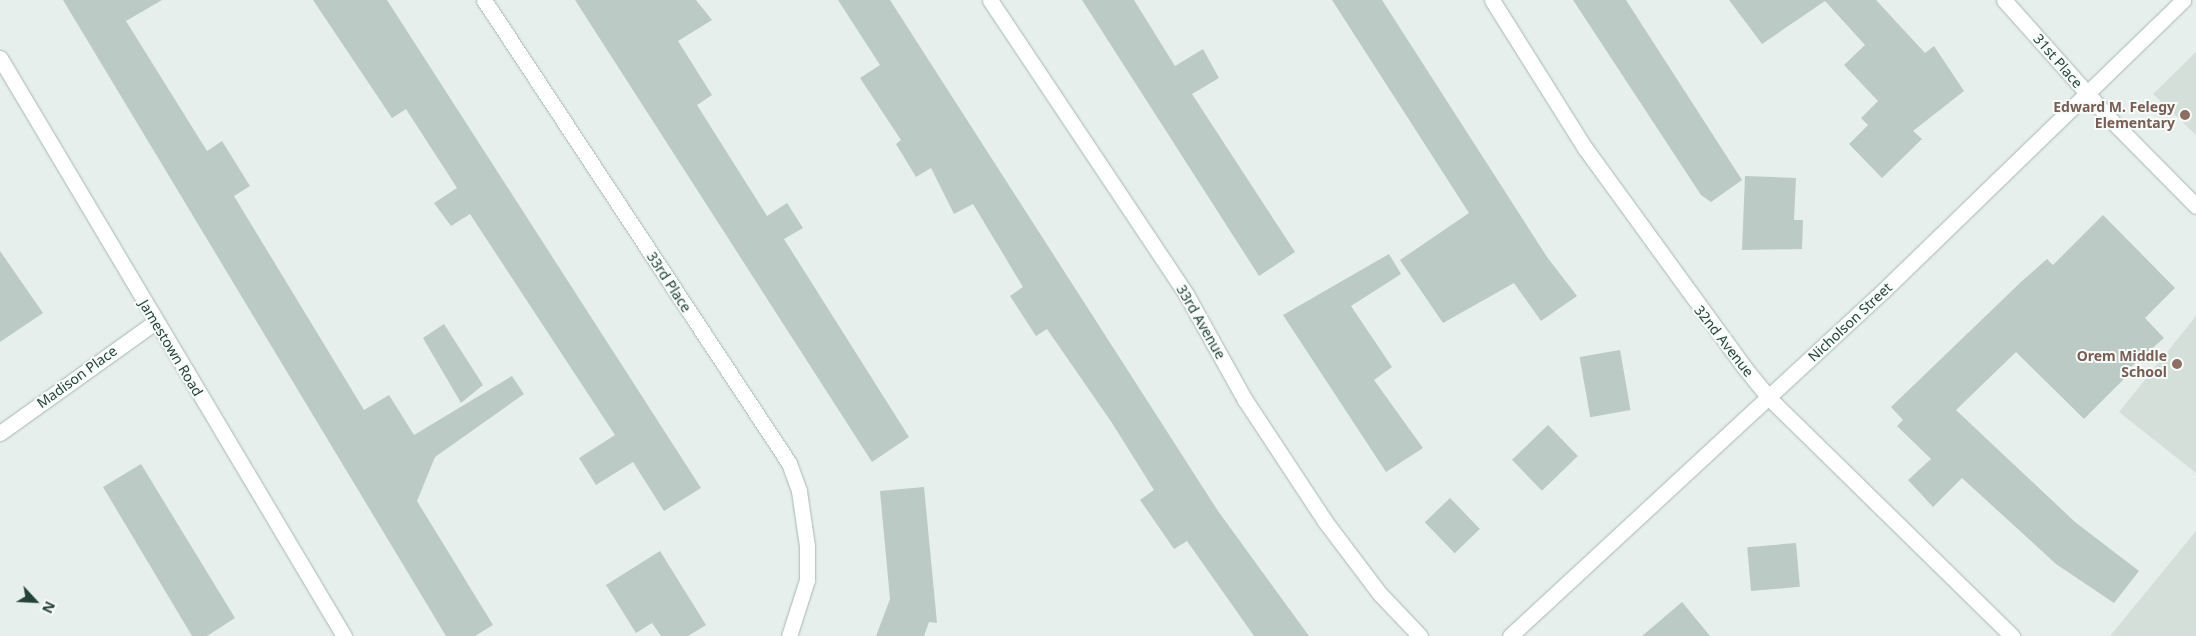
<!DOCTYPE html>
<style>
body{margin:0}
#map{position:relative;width:2196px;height:636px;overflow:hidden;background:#e6efeb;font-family:"Noto Sans",sans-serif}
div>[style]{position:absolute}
.built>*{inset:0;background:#d4dfda}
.building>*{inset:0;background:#bbcac4;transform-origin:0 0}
.roads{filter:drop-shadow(0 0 1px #a8b8b2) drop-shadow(0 0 1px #a8b8b2)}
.street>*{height:15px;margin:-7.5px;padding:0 7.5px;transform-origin:7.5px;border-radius:7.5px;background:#fff}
.secondary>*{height:15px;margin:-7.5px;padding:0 7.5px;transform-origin:7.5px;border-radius:7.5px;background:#fff}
.dots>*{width:14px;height:14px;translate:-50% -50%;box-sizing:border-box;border:2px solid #f7fbf9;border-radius:50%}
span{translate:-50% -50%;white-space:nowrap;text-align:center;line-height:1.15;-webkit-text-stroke:4px #f7fbf9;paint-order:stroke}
.street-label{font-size:14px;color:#24423a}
.education-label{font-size:14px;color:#785e54;font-weight:700}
.right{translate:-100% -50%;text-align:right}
.north{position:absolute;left:10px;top:576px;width:50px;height:50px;-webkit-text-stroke:4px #f7fbf9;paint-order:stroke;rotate:115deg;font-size:14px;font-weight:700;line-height:20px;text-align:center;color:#24423a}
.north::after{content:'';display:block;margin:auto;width:18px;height:22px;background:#24423a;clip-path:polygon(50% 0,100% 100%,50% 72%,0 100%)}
</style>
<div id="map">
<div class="built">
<i style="clip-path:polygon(2196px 52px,2196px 135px,2153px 94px)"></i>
<i style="clip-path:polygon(2196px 316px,2196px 473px,2119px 412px)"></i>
<i style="clip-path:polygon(2196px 531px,2196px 636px,2110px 636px)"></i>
</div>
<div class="building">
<i style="clip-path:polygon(63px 0,162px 0,126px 21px,207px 151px,222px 141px,250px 186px,234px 196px,364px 410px,389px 395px,414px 435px,512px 376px,524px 394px,435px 457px,417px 501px,493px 625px,475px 636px,446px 636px)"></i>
<i style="clip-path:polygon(313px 0,387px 0,701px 488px,664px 511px,633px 462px,596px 485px,579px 458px,615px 435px,470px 214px,451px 226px,434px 203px,457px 188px,406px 109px,392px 118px)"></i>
<i style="clip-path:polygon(575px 0,696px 0,712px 20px,678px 41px,712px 95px,697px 105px,767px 216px,787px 203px,803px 228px,784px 239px,909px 437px,872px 462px)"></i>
<i style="clip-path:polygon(838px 0,890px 0,1218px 511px,1309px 636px,1254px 636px,1187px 541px,1174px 549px,1140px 500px,1154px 490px,1112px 423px,1047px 329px,1036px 336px,1010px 296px,1023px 287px,973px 204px,954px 214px,931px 168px,916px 177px,896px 144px,901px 140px,860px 78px,880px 65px)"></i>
<i style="clip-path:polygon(1082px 0,1134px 0,1175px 66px,1203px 49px,1219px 78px,1192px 94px,1295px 252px,1259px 276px)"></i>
<i style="clip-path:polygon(1332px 0,1382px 0,1547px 257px,1577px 296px,1541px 321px,1514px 283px,1443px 323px,1400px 260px,1469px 213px)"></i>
<i style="clip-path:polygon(1573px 0,1626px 0,1742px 180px,1711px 202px,1701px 195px)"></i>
<i style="clip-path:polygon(1729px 0,1876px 0,1925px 53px,1934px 46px,1964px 91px,1913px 131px,1922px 139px,1882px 178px,1849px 144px,1868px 125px,1861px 118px,1878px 101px,1844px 65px,1865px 45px,1825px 1px,1762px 44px)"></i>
<i style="clip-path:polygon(1745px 176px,1796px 178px,1794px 220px,1803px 220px,1802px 249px,1742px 250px)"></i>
<i style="clip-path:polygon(2103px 215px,2175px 288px,2145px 318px,2164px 338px,2124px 373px,2127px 376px,2084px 419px,2016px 352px,1956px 410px,2075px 522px,2139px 571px,2114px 603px,2056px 564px,1962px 478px,1933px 507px,1908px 480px,1931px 459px,1897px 426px,1903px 420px,1891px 407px,2022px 281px,2047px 259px,2053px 265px)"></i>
<i style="clip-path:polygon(0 251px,43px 313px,0 342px)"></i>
<i style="clip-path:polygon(1389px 254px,1401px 274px,1351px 306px,1392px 367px,1374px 380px,1423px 448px,1386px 472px,1283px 315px)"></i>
<i style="clip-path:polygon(444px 324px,483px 385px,461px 403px,423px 338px)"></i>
<i style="left:1620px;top:350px;width:61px;height:41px;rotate:80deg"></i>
<i style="left:1548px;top:425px;width:43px;height:50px;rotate:46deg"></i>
<i style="clip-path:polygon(141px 464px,235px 618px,207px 636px,192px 636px,103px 487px)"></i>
<i style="clip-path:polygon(924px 487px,937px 623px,929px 622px,924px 636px,876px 636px,890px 599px,880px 491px)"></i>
<i style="left:1450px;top:498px;width:43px;height:35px;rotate:46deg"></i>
<i style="left:1796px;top:543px;width:44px;height:49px;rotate:85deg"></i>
<i style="clip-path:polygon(660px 551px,706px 625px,688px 636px,661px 636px,652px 623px,636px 633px,606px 585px)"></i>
<i style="clip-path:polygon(1682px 602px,1710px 636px,1642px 636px)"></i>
</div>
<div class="roads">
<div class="street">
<i style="left:484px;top:0;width:554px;rotate:56.63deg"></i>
<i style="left:789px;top:463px;width:30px;rotate:70deg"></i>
<i style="left:799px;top:491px;width:56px;rotate:81.7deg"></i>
<i style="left:807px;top:546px;width:34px;rotate:90deg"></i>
<i style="left:807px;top:580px;width:59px;rotate:107.8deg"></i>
<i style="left:990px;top:0;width:353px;rotate:56.3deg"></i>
<i style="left:1186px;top:294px;width:121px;rotate:60.9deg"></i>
<i style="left:1245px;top:400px;width:144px;rotate:56.6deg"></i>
<i style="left:1324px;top:520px;width:93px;rotate:52.9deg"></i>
<i style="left:1380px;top:594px;width:58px;rotate:46.4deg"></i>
<i style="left:1492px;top:0;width:175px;rotate:57.9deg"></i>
<i style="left:1585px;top:148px;width:271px;rotate:54deg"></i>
<i style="left:1744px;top:367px;width:38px;rotate:51deg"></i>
<i style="left:1768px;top:397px;width:342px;rotate:44.4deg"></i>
<i style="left:2004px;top:0;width:159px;rotate:48.3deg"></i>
<i style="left:2110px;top:119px;width:122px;rotate:45.3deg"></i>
<i style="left:0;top:58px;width:673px;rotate:59.24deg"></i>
<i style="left:0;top:433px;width:191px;rotate:-35.6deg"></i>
</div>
<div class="secondary">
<i style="left:1510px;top:636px;width:508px;rotate:-42.77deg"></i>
<i style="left:1883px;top:291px;width:418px;rotate:-44.1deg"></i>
</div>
</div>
<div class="dots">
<i style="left:2185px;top:115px;background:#8d6e63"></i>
<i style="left:2177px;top:364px;background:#8d6e63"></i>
</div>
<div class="street-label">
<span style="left:2058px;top:61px;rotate:49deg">31st Place</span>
<span style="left:669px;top:282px;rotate:57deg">33rd Place</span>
<span style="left:1201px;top:322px;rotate:60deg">33rd Avenue</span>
<span style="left:1850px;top:322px;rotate:-43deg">Nicholson Street</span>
<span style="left:1724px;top:341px;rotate:52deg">32nd Avenue</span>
<span style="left:171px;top:348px;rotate:59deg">Jamestown Road</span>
<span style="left:77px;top:377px;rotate:-36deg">Madison Place</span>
</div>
<div class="education-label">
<span class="right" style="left:2175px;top:115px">Edward M. Felegy<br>Elementary</span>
<span class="right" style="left:2167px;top:364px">Orem Middle<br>School</span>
</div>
<div class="north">N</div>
</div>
